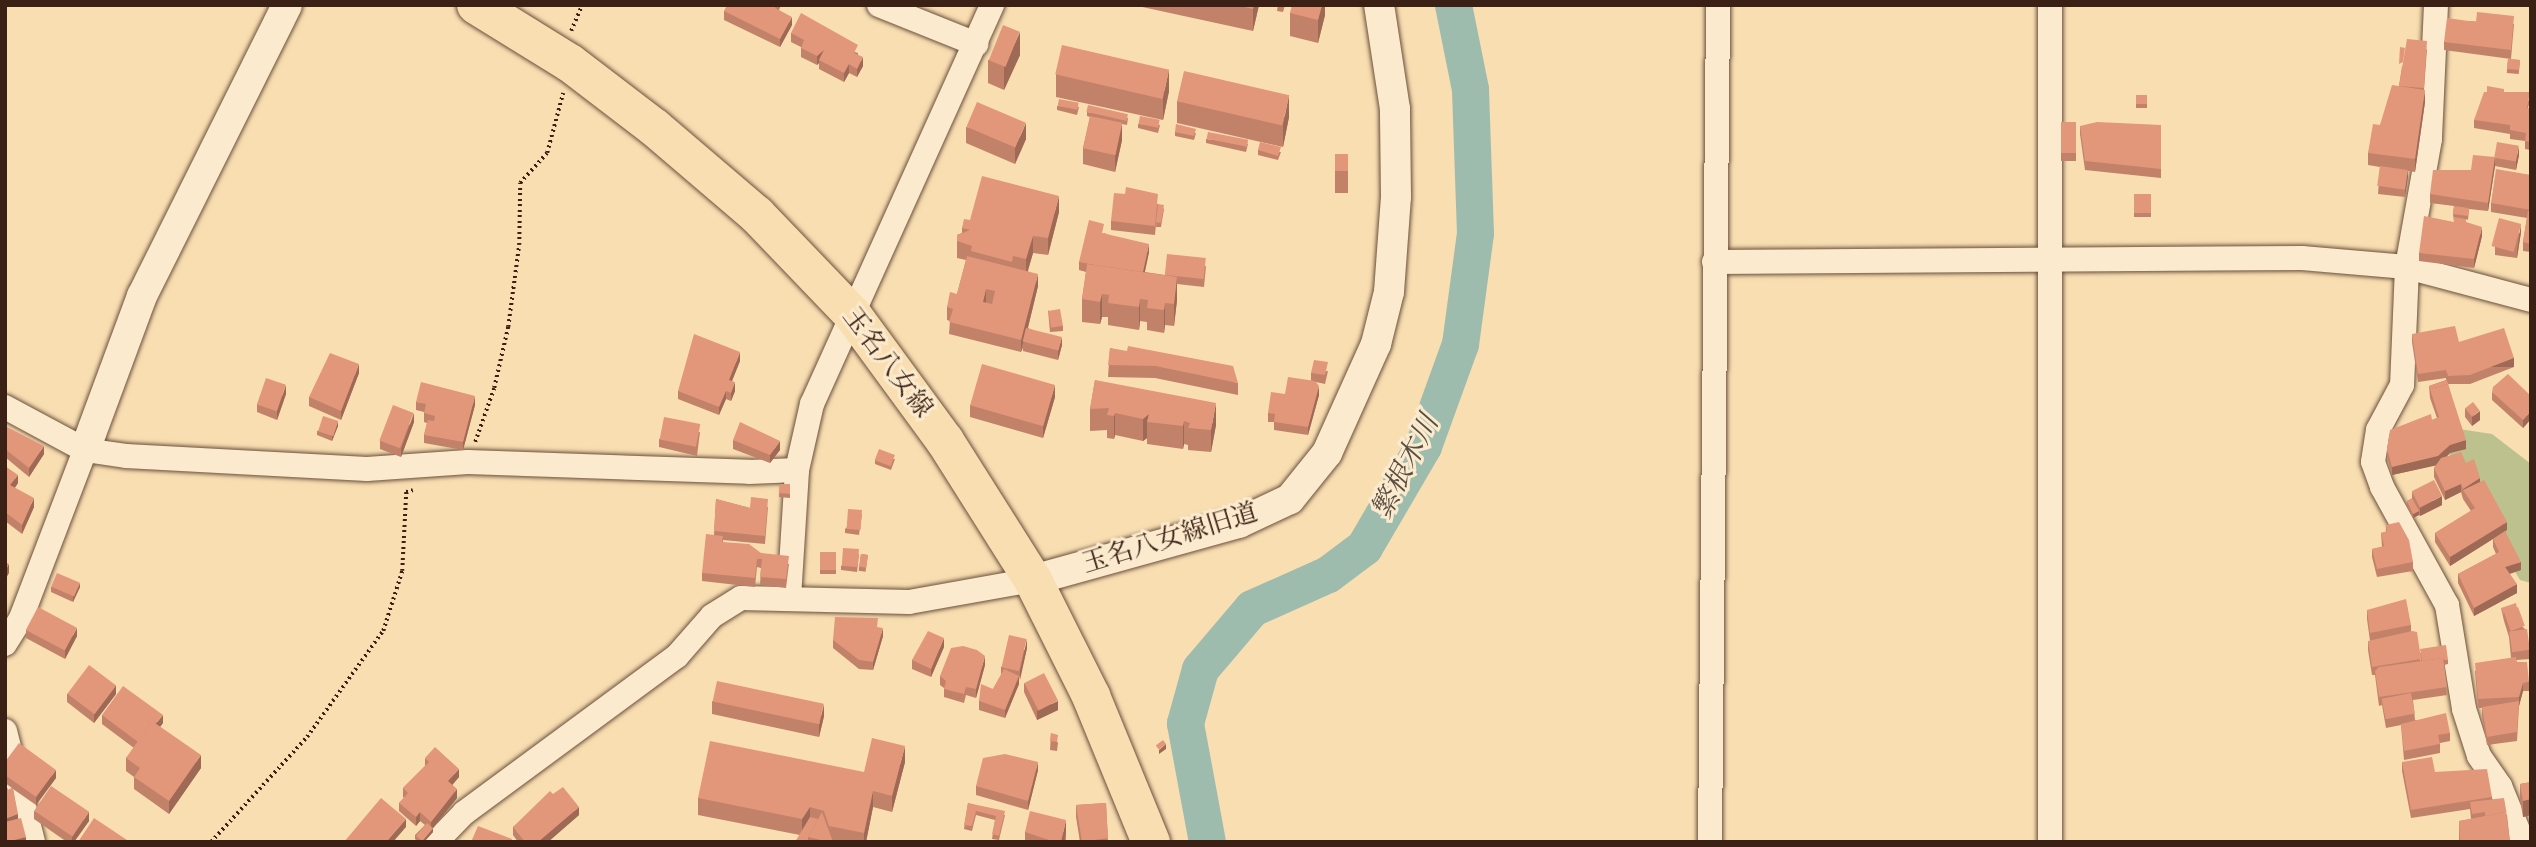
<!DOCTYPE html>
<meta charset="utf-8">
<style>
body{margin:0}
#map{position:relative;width:2536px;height:847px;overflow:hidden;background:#f9deb2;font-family:"IM FELL Double Pica","Noto Serif JP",serif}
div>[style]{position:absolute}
.green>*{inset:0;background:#bdc18d}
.river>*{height:37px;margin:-18.5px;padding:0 18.5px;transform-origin:18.5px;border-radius:18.5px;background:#9ebcad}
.path>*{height:3.5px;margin-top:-1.75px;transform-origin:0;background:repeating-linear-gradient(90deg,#3a2015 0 2px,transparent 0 5.5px)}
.roads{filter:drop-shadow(0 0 2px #6a503c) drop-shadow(0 0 2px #6a503c)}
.minor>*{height:24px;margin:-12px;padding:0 12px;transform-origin:12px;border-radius:12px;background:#fbeacd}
.tertiary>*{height:30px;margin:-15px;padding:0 15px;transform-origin:15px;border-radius:15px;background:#fbeacd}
.primary>*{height:38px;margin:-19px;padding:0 19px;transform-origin:19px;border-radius:19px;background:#f9deb2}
.wall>*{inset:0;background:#c28169;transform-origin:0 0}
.shaded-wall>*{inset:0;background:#9e6955;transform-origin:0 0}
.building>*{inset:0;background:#e2967a;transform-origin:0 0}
span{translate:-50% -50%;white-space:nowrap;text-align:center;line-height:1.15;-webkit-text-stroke:6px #fbeacd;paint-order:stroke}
.street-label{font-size:26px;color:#3a2015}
.water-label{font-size:28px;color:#584f43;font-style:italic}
.frame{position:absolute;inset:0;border:7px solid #3a2015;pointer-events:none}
</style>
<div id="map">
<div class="green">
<i style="clip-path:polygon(2459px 429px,2492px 434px,2531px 464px,2531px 583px,2520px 580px,2465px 487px,2448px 451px)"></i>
</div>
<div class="river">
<i style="left:1207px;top:842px;width:121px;rotate:-100.5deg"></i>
<i style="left:1185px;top:723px;width:56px;rotate:-74.5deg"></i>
<i style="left:1200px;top:669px;width:80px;rotate:-49.6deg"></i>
<i style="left:1252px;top:608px;width:83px;rotate:-24.1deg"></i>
<i style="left:1328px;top:574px;width:45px;rotate:-36.9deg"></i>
<i style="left:1364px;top:547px;width:117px;rotate:-59.7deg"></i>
<i style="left:1423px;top:446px;width:109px;rotate:-70.1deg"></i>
<i style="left:1460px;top:344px;width:112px;rotate:-82.3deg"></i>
<i style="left:1475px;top:233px;width:144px;rotate:-92deg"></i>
<i style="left:1470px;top:89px;width:86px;rotate:-101.4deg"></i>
</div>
<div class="path">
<i style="left:571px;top:31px;width:28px;rotate:-67deg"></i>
<i style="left:475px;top:442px;width:57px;rotate:-70.6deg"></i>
<i style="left:494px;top:388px;width:63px;rotate:-77.1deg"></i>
<i style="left:508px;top:327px;width:83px;rotate:-82.4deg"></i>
<i style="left:519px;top:245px;width:62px;rotate:-89.1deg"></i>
<i style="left:520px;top:183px;width:40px;rotate:-48deg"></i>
<i style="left:547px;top:153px;width:62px;rotate:-75.1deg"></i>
<i style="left:211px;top:842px;width:142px;rotate:-47.6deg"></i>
<i style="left:307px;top:737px;width:130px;rotate:-54.4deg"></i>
<i style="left:383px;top:631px;width:63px;rotate:-72.4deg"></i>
<i style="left:402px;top:571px;width:79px;rotate:-87.1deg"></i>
<i style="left:406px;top:492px;width:7px;rotate:-16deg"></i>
</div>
<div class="roads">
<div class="minor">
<i style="left:879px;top:5px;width:105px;rotate:21.9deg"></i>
<i style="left:2436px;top:5px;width:134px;rotate:92.6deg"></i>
<i style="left:2430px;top:139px;width:130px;rotate:100.2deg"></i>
<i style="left:2407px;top:267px;width:118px;rotate:92.4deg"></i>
<i style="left:2402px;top:385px;width:51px;rotate:118.1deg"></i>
<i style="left:2378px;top:430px;width:32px;rotate:99deg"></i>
<i style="left:2373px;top:462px;width:27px;rotate:70deg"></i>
<i style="left:2382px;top:487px;width:135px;rotate:61.2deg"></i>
<i style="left:2447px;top:605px;width:105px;rotate:80.7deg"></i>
<i style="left:2464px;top:709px;width:49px;rotate:72.3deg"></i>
<i style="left:2479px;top:756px;width:37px;rotate:55deg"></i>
<i style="left:2500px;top:786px;width:61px;rotate:67.7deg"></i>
<i style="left:1714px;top:262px;width:588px;rotate:-0.39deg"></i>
<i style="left:2302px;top:258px;width:105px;rotate:4.9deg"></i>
<i style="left:2407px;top:267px;width:128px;rotate:14.9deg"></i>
<i style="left:5px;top:407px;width:91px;rotate:28.3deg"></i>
<i style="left:85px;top:450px;width:41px;rotate:8.3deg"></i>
<i style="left:126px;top:456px;width:241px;rotate:3.1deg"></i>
<i style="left:367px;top:469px;width:101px;rotate:-4deg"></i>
<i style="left:468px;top:462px;width:281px;rotate:2deg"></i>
<i style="left:749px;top:472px;width:48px;rotate:-2.4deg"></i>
<i style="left:789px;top:598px;width:128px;rotate:-86.4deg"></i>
<i style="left:797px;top:470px;width:68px;rotate:-77.2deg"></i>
<i style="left:812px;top:404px;width:438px;rotate:-65.7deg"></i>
<i style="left:5px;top:644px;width:31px;rotate:-58deg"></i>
<i style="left:21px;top:618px;width:180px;rotate:-69.1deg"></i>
<i style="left:5px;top:731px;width:114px;rotate:75.8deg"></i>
<i style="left:436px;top:842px;width:40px;rotate:-46deg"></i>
<i style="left:464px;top:813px;width:265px;rotate:-36.4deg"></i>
<i style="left:677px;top:656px;width:53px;rotate:-48.8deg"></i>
<i style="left:712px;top:616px;width:34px;rotate:-32deg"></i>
<i style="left:741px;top:598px;width:168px;rotate:1.4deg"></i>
<i style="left:909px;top:602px;width:126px;rotate:-10.1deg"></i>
<i style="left:1710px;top:842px;width:837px;rotate:-89.45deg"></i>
<i style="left:2050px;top:842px;width:837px;rotate:-90deg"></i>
</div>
<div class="tertiary">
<i style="left:85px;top:450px;width:164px;rotate:-69.7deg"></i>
<i style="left:142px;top:296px;width:325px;rotate:-63.5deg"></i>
<i style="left:1033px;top:580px;width:214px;rotate:-15.5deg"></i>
<i style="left:1239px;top:523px;width:56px;rotate:-25.2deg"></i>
<i style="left:1290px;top:499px;width:59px;rotate:-51.2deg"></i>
<i style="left:1327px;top:453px;width:120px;rotate:-65.8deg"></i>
<i style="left:1376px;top:344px;width:54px;rotate:-76deg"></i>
<i style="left:1389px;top:292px;width:95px;rotate:-85.8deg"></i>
<i style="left:1396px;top:197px;width:88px;rotate:-90.7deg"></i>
<i style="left:1395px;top:109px;width:105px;rotate:-98.7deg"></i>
</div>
<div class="primary">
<i style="left:476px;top:5px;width:110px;rotate:31.7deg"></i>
<i style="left:570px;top:63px;width:107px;rotate:37.4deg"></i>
<i style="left:655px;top:128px;width:134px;rotate:40.5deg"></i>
<i style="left:757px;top:215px;width:137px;rotate:46.2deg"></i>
<i style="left:852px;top:314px;width:157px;rotate:53.8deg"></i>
<i style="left:945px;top:441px;width:165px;rotate:57.7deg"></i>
<i style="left:1033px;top:580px;width:130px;rotate:63.4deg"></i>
<i style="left:1091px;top:696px;width:158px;rotate:67.7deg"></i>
</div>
</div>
<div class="wall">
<i style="clip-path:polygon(781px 5px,779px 10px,792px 25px,780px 47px,724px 20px,724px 11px)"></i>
<i style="clip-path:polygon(1133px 5px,1259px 5px,1253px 31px)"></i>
<i style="clip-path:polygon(1278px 5px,1285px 5px,1283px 12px,1277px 11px)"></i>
<i style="clip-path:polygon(1325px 5px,1325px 15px,1318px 43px,1290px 36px,1290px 13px)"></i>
<i style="clip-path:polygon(2467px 21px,2514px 24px,2511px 59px,2444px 50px,2444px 42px)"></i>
<i style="clip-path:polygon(791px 33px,858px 53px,858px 55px,863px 66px,857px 77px,849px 73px,844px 82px,819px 69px,819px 63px,817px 65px,801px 57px,801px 47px,791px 42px)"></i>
<i style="clip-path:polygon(2427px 49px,2424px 90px,2425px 102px,2415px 172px,2408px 171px,2405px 197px,2378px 194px,2380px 167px,2368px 165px,2368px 153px,2380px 125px,2399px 86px,2402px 67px,2399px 69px)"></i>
<i style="clip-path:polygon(1020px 55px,1004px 90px,988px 83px,988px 60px)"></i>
<i style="left:2508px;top:59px;width:12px;height:14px;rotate:5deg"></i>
<i style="clip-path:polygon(1056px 74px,1169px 91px,1163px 120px,1056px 97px)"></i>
<i style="clip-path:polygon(2504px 92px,2530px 101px,2528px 108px,2531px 108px,2531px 150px,2525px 149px,2525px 141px,2510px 139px,2510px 134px,2474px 128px,2474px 120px)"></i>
<i style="left:2147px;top:95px;width:13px;height:11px;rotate:90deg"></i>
<i style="clip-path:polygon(1177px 101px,1289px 117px,1283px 147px,1177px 123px)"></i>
<i style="clip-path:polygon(1057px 106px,1079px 107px,1077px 115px,1057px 110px)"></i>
<i style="clip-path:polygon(1087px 112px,1128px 118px,1127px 125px,1122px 124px,1122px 140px,1115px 172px,1083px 164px,1083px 148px,1090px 117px,1087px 116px)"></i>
<i style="left:2061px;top:122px;width:15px;height:39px"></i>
<i style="clip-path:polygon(1138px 124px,1160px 125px,1158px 133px,1138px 128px)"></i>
<i style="clip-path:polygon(2161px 125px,2161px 178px,2085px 170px,2080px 134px,2080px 126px)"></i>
<i style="clip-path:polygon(966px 127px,1026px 139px,1015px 164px,966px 143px)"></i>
<i style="clip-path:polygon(1175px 132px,1196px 133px,1194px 140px,1175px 136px)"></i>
<i style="clip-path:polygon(1206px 139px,1248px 144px,1246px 152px,1206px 143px)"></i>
<i style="clip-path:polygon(1258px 150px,1281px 152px,1278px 160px,1258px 155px)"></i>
<i style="left:1335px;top:154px;width:13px;height:39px"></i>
<i style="clip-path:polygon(2519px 155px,2516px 170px,2495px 166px,2488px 211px,2469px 209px,2468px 220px,2466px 219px,2466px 223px,2482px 236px,2474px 268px,2419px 261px,2419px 253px,2454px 222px,2453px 214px,2454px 206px,2430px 203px,2430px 194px,2493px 157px)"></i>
<i style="clip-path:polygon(2531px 175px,2531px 252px,2523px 251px,2523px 242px,2527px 218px,2491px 212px,2491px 203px)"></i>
<i style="left:2134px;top:194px;width:17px;height:23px"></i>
<i style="clip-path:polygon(1158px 204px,1164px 209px,1161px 227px,1156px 227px,1157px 214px,1155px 235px,1111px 230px,1111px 221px)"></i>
<i style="clip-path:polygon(1059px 212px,1048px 255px,1033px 253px,1028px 271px,1038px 286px,1028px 328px,1062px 345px,1058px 360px,1023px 351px,1023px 348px,1021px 352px,949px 334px,950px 321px,947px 320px,947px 307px,957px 294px,966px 260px,957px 258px,957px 235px,962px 233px,962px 228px,970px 220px)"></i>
<i style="clip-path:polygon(2521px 232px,2517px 258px,2495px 255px,2495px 247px)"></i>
<i style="clip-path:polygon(1104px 233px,1149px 252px,1145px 272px,1165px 275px,1206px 266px,1204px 287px,1177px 284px,1177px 300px,1174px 326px,1165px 325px,1164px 333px,1147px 330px,1147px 322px,1140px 321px,1139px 330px,1108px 325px,1108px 317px,1102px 317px,1100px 324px,1082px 322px,1082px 299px,1086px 272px,1079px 270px,1079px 262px)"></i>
<i style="clip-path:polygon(1048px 310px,1063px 326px,1063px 331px,1050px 332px)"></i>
<i style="clip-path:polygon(2412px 334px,2459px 342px,2514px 367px,2470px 384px,2448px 384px,2466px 449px,2450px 453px,2447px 456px,2466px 463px,2480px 482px,2507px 530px,2505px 531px,2521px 570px,2510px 574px,2517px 593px,2474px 616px,2458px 583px,2458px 574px,2496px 554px,2493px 547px,2493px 539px,2450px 566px,2435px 542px,2435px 533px,2471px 511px,2463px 499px,2461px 492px,2445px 500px,2434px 477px,2434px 468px,2436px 465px,2392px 475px,2387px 457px,2387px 449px,2432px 420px,2437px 418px,2430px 398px,2429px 386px,2446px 380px,2446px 378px,2418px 382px,2412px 342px)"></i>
<i style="clip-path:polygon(1110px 348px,1238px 383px,1238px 395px,1155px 378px,1108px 377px)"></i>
<i style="clip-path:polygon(740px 361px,732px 381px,735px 391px,731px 401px,726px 399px,719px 415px,678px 399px,678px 391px)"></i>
<i style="clip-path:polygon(1328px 371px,1325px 384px,1316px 382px,1319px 395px,1308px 435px,1274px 430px,1274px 422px,1268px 422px,1268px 413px,1285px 394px,1311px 381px,1311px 373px)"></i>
<i style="clip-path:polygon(359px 373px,341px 420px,309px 406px,309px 397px)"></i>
<i style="clip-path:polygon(1095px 380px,1216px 425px,1211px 452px,1188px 450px,1188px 445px,1184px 444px,1183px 449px,1147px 444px,1147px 438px,1143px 441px,1115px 435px,1114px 439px,1107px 438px,1107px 430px,1090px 431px,1090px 409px)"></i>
<i style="clip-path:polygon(2492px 392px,2531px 419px,2523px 428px,2492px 400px)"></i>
<i style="clip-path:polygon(286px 394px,277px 420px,257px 412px,257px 404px)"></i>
<i style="clip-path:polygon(1055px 397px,1043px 438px,970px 417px,970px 405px)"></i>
<i style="clip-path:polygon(416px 402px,475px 405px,463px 450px,424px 443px,424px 435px,427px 423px,424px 422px,424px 412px,416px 410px)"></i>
<i style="clip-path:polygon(2465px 408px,2480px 420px,2472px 426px,2465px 417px)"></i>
<i style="clip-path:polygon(414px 422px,401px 457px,380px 449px,380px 441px)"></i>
<i style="clip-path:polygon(5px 426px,44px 454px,29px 477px,5px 457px)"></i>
<i style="clip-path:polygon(338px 426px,332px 441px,317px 435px,317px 431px)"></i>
<i style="clip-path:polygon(700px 432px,697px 456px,659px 447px,659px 439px)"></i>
<i style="clip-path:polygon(733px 440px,780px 450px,770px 463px,733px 449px)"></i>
<i style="clip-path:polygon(895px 459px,891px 470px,875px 464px,875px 460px)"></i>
<i style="clip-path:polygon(5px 466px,18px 483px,15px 488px,34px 507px,22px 534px,5px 521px)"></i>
<i style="clip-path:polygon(780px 484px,790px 484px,790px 498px,779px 497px)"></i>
<i style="clip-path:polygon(2412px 492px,2442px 505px,2420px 516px,2419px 515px,2413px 518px,2407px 506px,2407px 501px,2412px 499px)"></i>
<i style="clip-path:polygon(716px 499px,750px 508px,768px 507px,765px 544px,723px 540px,723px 542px,761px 553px,789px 564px,786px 588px,760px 585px,761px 568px,757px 567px,755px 587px,702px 581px,702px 573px,714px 535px)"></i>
<i style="clip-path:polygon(862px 514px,859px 535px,845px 533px,845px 529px)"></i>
<i style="clip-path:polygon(2386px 525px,2413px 562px,2413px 571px,2377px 577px,2372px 557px,2372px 549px,2382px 547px,2381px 533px,2386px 532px)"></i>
<i style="left:820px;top:552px;width:16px;height:22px"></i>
<i style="clip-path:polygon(859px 554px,857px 572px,841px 570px,841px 566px)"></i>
<i style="left:861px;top:554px;width:7px;height:17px;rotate:8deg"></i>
<i style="clip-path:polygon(51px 587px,80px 587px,73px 602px,51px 592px)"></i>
<i style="clip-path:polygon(2501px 608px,2525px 629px,2530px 650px,2530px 659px,2516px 660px,2529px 682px,2529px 691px,2523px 691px,2519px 706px,2517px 741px,2487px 745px,2482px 716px,2482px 708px,2478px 708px,2475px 671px,2511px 658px,2509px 637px,2504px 621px)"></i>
<i style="clip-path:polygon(2367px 610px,2411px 625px,2411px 631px,2421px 662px,2420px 653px,2448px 660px,2448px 664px,2444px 665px,2447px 695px,2413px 700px,2415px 720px,2450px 733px,2450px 741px,2440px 743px,2440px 753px,2404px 760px,2401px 725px,2386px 728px,2382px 705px,2379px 706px,2375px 675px,2372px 675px,2368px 650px,2368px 641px,2370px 641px,2367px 619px)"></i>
<i style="clip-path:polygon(878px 628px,883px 636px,873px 670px,859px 669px,833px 648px,833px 640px)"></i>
<i style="clip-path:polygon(26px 630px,77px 636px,65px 659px,26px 638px)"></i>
<i style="clip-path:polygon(944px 647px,931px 677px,912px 669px,912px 660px)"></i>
<i style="clip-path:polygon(1027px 648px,1019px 680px,1019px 684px,1005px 718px,979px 710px,979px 701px,993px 689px,1001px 675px,1001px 667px)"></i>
<i style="clip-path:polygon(985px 665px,976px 698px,966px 695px,964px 703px,944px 697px,944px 688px,940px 685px,940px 676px)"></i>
<i style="clip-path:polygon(1024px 683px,1058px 710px,1037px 720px,1024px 692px)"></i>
<i style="clip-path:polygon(67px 694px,116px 694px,94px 723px,67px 702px)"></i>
<i style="clip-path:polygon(712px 701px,824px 716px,819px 737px,712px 714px)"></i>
<i style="clip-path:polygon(102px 715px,163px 723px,160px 727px,201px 768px,169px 814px,134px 789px,134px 777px,126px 771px,126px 758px,134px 748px,102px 724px)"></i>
<i style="clip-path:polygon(1051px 733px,1058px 743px,1057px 751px,1050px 750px)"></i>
<i style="clip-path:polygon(425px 758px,459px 777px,452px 785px,457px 798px,433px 828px,433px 832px,424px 842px,418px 842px,415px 839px,415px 835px,425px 825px,420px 821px,416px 826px,399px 811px,399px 803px,404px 798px,403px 797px,403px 788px,425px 766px)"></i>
<i style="clip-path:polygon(5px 762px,56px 778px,36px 805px,13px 789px,18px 818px,26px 842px,5px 842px,5px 785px,8px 790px,12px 788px,5px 783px)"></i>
<i style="clip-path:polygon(905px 762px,892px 812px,873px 807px,866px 842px,795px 842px,800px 835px,698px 815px,698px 798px,864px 772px)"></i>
<i style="clip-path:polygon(2402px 762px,2435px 772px,2492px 797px,2492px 799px,2507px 815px,2510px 842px,2459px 842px,2459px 821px,2471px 819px,2470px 809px,2411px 818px,2402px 771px)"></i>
<i style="clip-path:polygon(1038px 770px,1028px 810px,976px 795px,976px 786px)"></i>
<i style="clip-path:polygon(2531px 782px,2531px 815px,2523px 817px,2520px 800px,2520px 784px)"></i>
<i style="clip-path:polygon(553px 794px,579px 815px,548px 842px,518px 842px,513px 835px,513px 827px)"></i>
<i style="clip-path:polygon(968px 803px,1005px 815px,999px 840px,992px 839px,995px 820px,976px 815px,972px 831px,964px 829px)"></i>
<i style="clip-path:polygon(1106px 803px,1108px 842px,1080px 842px,1076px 817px,1076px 805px)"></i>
<i style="clip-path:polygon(34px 811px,89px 821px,74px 842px,67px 842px,34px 819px)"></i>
<i style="left:1025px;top:832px;width:41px;height:10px"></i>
</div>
<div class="shaded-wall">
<i style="clip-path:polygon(1254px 5px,1259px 5px,1253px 31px,1253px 9px)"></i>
<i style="clip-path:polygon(1322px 5px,1325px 5px,1325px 15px,1318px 43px,1318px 20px)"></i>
<i style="clip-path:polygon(792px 17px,792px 25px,780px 47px,780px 39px)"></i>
<i style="clip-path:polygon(1020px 32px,1020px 55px,1004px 90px,1004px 67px)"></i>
<i style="clip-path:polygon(824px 50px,819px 60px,819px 63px,817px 65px,817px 56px)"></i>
<i style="clip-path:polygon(863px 57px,863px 66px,857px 77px,857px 69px)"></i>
<i style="clip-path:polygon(849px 64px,849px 73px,844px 82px,844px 73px)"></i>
<i style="clip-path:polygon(1169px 69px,1169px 91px,1163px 120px,1163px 98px)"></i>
<i style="clip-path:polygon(2425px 90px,2425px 102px,2415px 172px,2415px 159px)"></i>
<i style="clip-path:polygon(1289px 95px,1289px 117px,1283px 147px,1283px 125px)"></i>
<i style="clip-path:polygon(1026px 123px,1026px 139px,1015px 164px,1015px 148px)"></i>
<i style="clip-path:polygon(1122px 123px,1122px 140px,1115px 172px,1115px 156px)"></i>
<i style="clip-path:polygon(2519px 146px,2519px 155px,2516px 170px,2516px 161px)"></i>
<i style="clip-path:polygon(2495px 157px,2495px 166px,2488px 211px,2488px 203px)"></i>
<i style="clip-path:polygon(2408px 170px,2408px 178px,2405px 197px,2405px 189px)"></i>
<i style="clip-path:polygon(1059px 196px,1059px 212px,1048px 255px,1048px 238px)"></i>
<i style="clip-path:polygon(2521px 224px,2521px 232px,2517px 258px,2517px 250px)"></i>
<i style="clip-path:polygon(2482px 227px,2482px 236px,2474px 268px,2474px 259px)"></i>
<i style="clip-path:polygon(1033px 236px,1033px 253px,1026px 276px,1026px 259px)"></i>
<i style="clip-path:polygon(1149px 244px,1149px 252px,1142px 284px,1142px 275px)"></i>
<i style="clip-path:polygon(1038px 274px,1038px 286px,1024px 343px,1023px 342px,1021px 352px,1021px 340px)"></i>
<i style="clip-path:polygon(1177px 277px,1177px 300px,1174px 326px,1174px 304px)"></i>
<i style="clip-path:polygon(986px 289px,986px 301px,983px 315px,983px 302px)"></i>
<i style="clip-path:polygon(1102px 294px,1102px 317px,1100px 324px,1100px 302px)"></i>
<i style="clip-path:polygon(1140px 299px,1140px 321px,1139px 330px,1139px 307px)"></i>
<i style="clip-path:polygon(1165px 303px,1165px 325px,1164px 333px,1164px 310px)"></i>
<i style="clip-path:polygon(1062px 337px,1062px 345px,1058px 360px,1058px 351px)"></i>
<i style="clip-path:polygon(740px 352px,740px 361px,729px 388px,729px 380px)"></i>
<i style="left:2514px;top:358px;width:9px;height:47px;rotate:90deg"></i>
<i style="clip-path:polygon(359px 364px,359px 373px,341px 420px,341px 411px)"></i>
<i style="clip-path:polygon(735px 382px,735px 391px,731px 401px,731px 393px)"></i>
<i style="clip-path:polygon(286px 385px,286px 394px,277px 420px,277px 411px)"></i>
<i style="clip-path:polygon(1055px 385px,1055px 397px,1043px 438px,1043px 426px)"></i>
<i style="clip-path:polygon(1319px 386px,1319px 395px,1308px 435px,1308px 427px)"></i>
<i style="clip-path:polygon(726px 391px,726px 399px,719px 415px,719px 407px)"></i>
<i style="clip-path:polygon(475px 396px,475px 405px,463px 450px,463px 442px)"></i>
<i style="clip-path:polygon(1216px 403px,1216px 425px,1211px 452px,1211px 430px)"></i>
<i style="clip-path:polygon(2480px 411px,2480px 420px,2472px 426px,2472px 417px)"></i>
<i style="clip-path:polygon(2531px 411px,2531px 419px,2523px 428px,2523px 420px)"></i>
<i style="clip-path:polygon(414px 413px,414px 422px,401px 457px,401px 449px)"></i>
<i style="clip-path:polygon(1115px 413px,1115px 435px,1114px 439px,1114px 416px)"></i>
<i style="clip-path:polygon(1149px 414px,1147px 422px,1147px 438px,1143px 441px,1143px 419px)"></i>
<i style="clip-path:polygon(338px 421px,338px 426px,332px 441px,332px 437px)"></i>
<i style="clip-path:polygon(1184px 421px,1184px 444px,1183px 449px,1183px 426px)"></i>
<i style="clip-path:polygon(2466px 440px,2466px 449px,2450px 453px,2438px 465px,2392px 475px,2392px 467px,2450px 445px)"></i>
<i style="clip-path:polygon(780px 441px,780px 450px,770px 463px,770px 455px)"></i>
<i style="clip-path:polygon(44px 446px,44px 454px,29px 477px,29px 468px)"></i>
<i style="clip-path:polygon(18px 475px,18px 483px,10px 494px,10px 485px)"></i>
<i style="clip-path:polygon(2480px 478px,2480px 487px,2463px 490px,2463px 497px,2463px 489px)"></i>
<i style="clip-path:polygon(2461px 484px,2461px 492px,2445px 500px,2445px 491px)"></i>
<i style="clip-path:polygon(2442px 496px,2442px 505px,2420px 516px,2420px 508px)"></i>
<i style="clip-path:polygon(34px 498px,34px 507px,22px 534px,22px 525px)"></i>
<i style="clip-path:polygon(2419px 511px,2419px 515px,2413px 518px,2413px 514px)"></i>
<i style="clip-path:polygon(2507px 522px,2507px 530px,2450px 566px,2450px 557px)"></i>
<i style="clip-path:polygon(2521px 562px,2521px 570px,2505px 575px,2505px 567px)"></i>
<i style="clip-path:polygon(9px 564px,9px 573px,5px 580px,5px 571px)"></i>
<i style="clip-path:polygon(80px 583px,80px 587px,73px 602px,73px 597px)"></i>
<i style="clip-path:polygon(2517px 584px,2517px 593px,2474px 616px,2474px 608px)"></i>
<i style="clip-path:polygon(77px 628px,77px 636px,65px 659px,65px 650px)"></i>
<i style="clip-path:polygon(883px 628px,883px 636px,873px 670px,873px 662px)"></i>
<i style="clip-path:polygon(944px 638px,944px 647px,931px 677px,931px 669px)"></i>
<i style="clip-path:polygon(1027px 639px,1027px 648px,1020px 680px,1020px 671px)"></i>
<i style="clip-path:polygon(985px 656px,985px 665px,976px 698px,976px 689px)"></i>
<i style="clip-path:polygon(1019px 676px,1019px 684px,1005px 718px,1005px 710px)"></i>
<i style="clip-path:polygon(2523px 683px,2523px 691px,2519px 706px,2519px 697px)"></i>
<i style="clip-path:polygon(116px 685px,116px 694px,94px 723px,94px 714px)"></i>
<i style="clip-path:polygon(1058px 701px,1058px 710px,1037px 720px,1037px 711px)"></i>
<i style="clip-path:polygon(824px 704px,824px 716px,819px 737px,819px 725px)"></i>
<i style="clip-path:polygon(163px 715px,163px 723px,140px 752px,140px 743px)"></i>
<i style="clip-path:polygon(1166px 744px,1166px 749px,1159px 754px,1159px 750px)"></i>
<i style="clip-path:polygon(905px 746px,905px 762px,892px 812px,892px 796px)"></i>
<i style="clip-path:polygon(201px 755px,201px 768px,169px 814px,169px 801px)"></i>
<i style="clip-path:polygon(1038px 762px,1038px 770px,1028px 810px,1028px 801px)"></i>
<i style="clip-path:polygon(459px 769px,459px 777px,448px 790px,448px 781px)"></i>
<i style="clip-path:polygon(56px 770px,56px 778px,36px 805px,36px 797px)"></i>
<i style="clip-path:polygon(457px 789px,457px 798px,433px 828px,433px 832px,424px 842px,421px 842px,421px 840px,431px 830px,431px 822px)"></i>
<i style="clip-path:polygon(873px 791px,873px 807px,866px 842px,864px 842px,864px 833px)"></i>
<i style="clip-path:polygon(2531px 799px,2531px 815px,2523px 817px,2523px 801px)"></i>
<i style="clip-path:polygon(579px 807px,579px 815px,548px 842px,538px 842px)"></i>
<i style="clip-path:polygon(810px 807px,810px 824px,802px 836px,802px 819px)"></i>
<i style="clip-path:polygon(89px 812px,89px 821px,74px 842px,72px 842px,72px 837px)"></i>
<i style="clip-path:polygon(420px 812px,420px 821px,416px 826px,416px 817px)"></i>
<i style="clip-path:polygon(18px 814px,18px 823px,5px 828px,5px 819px)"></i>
<i style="clip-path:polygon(406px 819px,406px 827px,393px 842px,386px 842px)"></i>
<i style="clip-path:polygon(1066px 820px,1066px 832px,1064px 842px,1061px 842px)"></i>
<i style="clip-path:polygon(26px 837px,26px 842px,8px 842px)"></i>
</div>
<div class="building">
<i style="clip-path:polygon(727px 5px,777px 5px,775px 8px,792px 17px,780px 39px,724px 11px)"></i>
<i style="clip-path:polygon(1236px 5px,1254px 5px,1253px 9px)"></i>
<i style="clip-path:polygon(1292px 5px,1322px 5px,1318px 20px,1290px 13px)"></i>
<i style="clip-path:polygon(2477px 12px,2514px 16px,2511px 50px,2444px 42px,2447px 18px,2476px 22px)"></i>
<i style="clip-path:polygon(801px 13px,858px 45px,854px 53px,863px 57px,857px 69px,849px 64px,844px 73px,819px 60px,824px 50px,817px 56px,801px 48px,804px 40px,791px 33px)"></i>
<i style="left:1003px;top:25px;width:18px;height:38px;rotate:22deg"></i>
<i style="clip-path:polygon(2407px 39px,2427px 41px,2424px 88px,2399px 86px)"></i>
<i style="left:1062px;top:45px;width:110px;height:30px;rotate:13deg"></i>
<i style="clip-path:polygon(2400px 47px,2405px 48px,2403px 62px,2399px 64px)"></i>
<i style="left:2508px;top:59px;width:12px;height:10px;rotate:5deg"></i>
<i style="left:1184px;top:71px;width:108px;height:31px;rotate:13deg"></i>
<i style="clip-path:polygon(2392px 85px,2425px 90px,2415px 159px,2368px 153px,2373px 124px,2380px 125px)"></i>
<i style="clip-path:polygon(2487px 86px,2504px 89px,2504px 92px,2487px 92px)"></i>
<i style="clip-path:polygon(2484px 92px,2530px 92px,2527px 108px,2531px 108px,2531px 142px,2525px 141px,2526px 133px,2510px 130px,2510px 125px,2474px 120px)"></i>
<i style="left:2147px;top:95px;width:9px;height:11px;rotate:90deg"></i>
<i style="left:1059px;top:99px;width:20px;height:7px;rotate:11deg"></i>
<i style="left:977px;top:102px;width:53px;height:27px;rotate:23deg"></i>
<i style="left:1088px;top:105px;width:41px;height:7px;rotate:13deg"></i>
<i style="left:1090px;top:116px;width:33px;height:33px;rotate:12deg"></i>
<i style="left:1140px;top:116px;width:20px;height:8px;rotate:11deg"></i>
<i style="left:2061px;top:122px;width:15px;height:31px"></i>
<i style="clip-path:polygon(2097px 122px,2161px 125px,2161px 169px,2085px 161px,2080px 126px)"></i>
<i style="clip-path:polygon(1176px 124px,1196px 129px,1194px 136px,1175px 132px)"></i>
<i style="left:1208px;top:132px;width:41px;height:7px;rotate:11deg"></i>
<i style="clip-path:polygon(1260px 142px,1281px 147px,1278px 156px,1258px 150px)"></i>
<i style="left:2497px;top:142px;width:22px;height:16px;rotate:10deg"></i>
<i style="left:1335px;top:154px;width:13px;height:17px"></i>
<i style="clip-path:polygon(2473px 155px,2495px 157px,2488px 203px,2430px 194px,2433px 170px,2471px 170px)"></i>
<i style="left:2380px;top:166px;width:28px;height:20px;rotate:8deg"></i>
<i style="clip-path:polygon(2496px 169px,2531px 175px,2531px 210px,2491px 203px)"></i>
<i style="clip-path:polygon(982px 176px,1059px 196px,1048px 238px,1033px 236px,1026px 259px,1013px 256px,1012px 262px,971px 251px,972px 246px,957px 241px,957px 235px,970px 230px,962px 228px,964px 219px,970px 220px)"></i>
<i style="clip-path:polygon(1126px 187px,1158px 194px,1155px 226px,1111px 221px,1114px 193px,1125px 194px)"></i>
<i style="left:2134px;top:194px;width:17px;height:19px"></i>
<i style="clip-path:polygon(1158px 204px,1164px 205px,1161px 223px,1156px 222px)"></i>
<i style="left:2454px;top:206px;width:15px;height:8px;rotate:8deg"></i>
<i style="clip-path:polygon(2528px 211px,2531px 211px,2531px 244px,2523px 242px)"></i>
<i style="clip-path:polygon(2424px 216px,2454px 222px,2454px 217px,2466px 219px,2466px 222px,2482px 227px,2474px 259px,2419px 253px)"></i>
<i style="left:2499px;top:218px;width:23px;height:29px;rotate:15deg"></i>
<i style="clip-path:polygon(1089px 220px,1104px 224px,1102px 233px,1149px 244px,1143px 272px,1095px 265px,1079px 262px)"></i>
<i style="left:1167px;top:254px;width:39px;height:21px;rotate:6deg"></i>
<i style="clip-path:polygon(evenodd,967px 256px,1038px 274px,1021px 340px,949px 322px,953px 309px,947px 307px,950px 292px,957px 294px,967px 256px,986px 289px,995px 291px,992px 304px,983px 302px,986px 289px)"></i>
<i style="clip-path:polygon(1087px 264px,1177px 277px,1174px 304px,1165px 303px,1164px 310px,1147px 308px,1148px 300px,1140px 299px,1139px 307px,1108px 303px,1109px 295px,1102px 294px,1100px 302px,1082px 299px)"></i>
<i style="left:1060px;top:309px;width:17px;height:12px;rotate:80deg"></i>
<i style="clip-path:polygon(2455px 326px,2459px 342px,2504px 328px,2514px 358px,2470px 375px,2448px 376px,2446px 370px,2418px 374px,2412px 334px)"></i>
<i style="left:1026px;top:328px;width:37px;height:14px;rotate:14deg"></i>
<i style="clip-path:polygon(694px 334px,740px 352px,729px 380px,735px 382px,731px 393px,726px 391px,719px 407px,678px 391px)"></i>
<i style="clip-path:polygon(1128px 346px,1233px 366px,1238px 383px,1155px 366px,1108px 365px,1110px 348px,1127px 351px)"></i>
<i style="clip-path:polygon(330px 353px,359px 364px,341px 411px,309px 397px)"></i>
<i style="clip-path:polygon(1314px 360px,1328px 362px,1325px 375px,1311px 373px)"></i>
<i style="left:982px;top:364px;width:76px;height:43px;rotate:16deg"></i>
<i style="clip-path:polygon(2508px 374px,2531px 396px,2531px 411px,2523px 420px,2492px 392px,2493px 387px)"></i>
<i style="clip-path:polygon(1288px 377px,1315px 381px,1319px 386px,1308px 427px,1274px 422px,1275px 414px,1268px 413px,1271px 392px,1285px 394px)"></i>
<i style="left:266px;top:378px;width:21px;height:28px;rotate:19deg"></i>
<i style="clip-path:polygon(1095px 380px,1216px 403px,1211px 430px,1188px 428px,1190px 423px,1184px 421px,1183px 426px,1147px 422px,1149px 414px,1143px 419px,1115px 413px,1114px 416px,1107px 415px,1109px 408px,1090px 409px)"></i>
<i style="clip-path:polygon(2447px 380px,2449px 387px,2448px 384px,2430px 389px,2431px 393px,2429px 386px)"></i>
<i style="clip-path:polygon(421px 382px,475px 396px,463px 442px,424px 435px,428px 420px,434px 421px,435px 416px,424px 413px,426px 404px,416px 402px)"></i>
<i style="clip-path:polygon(2448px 384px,2466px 440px,2450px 445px,2438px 456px,2392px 467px,2387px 449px,2390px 430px,2431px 414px,2432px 420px,2439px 417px,2430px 389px)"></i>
<i style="left:2473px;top:402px;width:11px;height:10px;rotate:52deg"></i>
<i style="left:393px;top:405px;width:22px;height:38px;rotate:21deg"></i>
<i style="left:323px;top:416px;width:16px;height:16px;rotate:18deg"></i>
<i style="left:664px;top:417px;width:37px;height:23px;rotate:11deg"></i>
<i style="clip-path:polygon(740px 422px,780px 441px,770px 455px,733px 440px)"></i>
<i style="clip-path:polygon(5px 426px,44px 446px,29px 468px,5px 449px)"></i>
<i style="left:879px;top:449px;width:17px;height:12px;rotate:21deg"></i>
<i style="clip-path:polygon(2461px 452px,2466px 463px,2474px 459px,2480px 478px,2463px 489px,2461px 484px,2445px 491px,2434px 468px,2441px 458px)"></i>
<i style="clip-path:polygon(5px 466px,18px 475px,10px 485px,34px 498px,22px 525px,5px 512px)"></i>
<i style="left:2434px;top:480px;width:18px;height:25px;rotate:63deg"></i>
<i style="clip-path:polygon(2484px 480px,2507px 522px,2450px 557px,2435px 533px,2475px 508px,2463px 490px)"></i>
<i style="clip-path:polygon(780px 484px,790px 484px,790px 494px,779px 493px)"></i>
<i style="clip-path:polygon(751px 497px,768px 499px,765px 536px,714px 531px,716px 499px,750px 508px)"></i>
<i style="clip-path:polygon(2412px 498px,2419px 511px,2413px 514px,2407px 501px)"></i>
<i style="left:848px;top:509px;width:14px;height:20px;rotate:4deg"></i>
<i style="clip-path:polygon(2399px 522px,2409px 540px,2413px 562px,2377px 569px,2372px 549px,2384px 546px,2381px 533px,2387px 531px,2386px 525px)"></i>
<i style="clip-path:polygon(2505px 531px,2521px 562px,2505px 567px,2517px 584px,2474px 608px,2458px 574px,2499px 552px,2493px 539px)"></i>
<i style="clip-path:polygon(706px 534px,723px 536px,722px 542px,749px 544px,761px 553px,789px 556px,786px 579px,760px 577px,762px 559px,757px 559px,755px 578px,702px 573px)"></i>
<i style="left:843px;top:548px;width:16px;height:18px;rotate:4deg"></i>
<i style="left:820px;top:552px;width:16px;height:18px"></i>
<i style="left:861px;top:554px;width:7px;height:13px;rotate:8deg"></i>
<i style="clip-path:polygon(5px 562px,9px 564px,5px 571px)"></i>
<i style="left:57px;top:573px;width:25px;height:15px;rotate:23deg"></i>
<i style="clip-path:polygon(2406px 599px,2411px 625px,2370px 633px,2367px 610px)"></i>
<i style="clip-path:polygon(2516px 603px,2517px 608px,2504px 613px,2504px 615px,2501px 608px)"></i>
<i style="left:38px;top:607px;width:44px;height:26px;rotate:28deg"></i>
<i style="left:2518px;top:607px;width:20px;height:15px;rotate:70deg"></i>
<i style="clip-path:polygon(835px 617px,878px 618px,877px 627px,883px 628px,873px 662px,859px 660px,833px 640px)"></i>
<i style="left:2527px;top:629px;width:21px;height:18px;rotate:82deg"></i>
<i style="clip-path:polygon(928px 631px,944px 638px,931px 669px,912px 660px)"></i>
<i style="clip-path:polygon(2412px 631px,2417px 632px,2421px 659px,2372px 667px,2368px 641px)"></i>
<i style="left:1009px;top:635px;width:18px;height:33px;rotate:13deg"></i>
<i style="clip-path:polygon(2446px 645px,2448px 660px,2444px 660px,2443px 658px,2422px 661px,2420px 649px)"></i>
<i style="clip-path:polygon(963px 646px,977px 650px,985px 656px,976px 689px,966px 687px,964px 694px,944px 689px,946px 681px,940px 676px,951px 648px)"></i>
<i style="clip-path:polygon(2516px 657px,2516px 662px,2527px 662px,2529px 682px,2523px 683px,2519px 697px,2478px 699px,2475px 663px)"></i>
<i style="clip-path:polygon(2443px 658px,2447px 687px,2379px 697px,2375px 671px,2379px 667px)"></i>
<i style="left:89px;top:665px;width:34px;height:36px;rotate:37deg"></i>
<i style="clip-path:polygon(1004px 669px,1019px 676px,1005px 710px,979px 701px,981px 684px,993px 689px)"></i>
<i style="left:1044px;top:673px;width:31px;height:22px;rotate:63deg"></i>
<i style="left:717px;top:681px;width:109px;height:21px;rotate:12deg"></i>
<i style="clip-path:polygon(123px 686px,163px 715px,155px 724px,152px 721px,138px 742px,102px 715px)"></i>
<i style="left:2411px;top:693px;width:21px;height:30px;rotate:79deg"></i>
<i style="clip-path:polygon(2519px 701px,2517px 732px,2487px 737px,2482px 707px)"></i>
<i style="clip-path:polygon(2446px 713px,2450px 733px,2438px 735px,2440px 744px,2404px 751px,2401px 724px)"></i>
<i style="clip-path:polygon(152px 721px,201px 755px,169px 801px,134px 777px,140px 768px,126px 758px)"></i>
<i style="clip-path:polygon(1051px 733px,1058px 735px,1057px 742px,1050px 741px)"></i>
<i style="clip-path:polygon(872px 738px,905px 746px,892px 796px,873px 791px,864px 833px,829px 826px,824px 811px,810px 807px,802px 819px,698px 798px,710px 741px,864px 772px)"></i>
<i style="left:1163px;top:740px;width:5px;height:9px;rotate:53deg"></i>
<i style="clip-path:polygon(19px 743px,56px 770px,36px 797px,5px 775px,5px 762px)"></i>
<i style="clip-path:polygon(435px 747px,459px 769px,448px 781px,457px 789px,431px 822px,420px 812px,416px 817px,399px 803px,408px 793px,403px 788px,429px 762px,425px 758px)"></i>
<i style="clip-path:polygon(1005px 754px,1038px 762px,1028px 801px,976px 786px,983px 758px)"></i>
<i style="clip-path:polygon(2432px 757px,2435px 772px,2487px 769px,2492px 797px,2411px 810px,2402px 762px)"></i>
<i style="clip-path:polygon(2531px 782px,2531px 799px,2523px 801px,2520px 784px)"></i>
<i style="clip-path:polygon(5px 785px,6px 785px,8px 790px,13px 788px,18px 814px,5px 819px)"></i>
<i style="left:51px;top:786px;width:46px;height:30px;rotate:34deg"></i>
<i style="clip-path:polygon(563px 787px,579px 807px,538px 842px,525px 842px,513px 827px,550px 791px,553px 794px)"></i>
<i style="clip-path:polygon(381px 798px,406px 819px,386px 842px,344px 842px)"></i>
<i style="clip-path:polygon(2504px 798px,2507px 815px,2506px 812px,2485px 816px,2485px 812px,2472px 814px,2470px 802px)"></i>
<i style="clip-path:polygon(968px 803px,1005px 811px,999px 836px,992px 834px,996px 816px,976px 811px,972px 826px,964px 825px)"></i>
<i style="clip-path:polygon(1106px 803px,1108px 838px,1082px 842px,1076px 805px)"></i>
<i style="clip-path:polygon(1030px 811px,1066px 820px,1061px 842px,1055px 842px,1025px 832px)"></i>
<i style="clip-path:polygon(822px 812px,833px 842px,821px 842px,821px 840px,808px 837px)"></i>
<i style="clip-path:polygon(2506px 812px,2510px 842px,2460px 842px,2459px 821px)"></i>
<i style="clip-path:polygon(810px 817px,818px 819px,808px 837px,808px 842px,795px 842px)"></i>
<i style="clip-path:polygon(21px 818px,26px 837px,6px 842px,5px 822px)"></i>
<i style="clip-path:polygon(94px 818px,130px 842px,78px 842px)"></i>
<i style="left:427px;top:823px;width:8px;height:17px;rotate:40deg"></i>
<i style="clip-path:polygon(478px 826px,512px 839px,511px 842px,471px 842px)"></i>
</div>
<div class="street-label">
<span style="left:887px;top:363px;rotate:53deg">玉名八女線</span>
<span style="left:1170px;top:539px;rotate:-17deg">玉名八女線旧道</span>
</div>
<div class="water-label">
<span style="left:1406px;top:467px;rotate:-63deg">繁根木川</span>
</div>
<div class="frame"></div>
</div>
